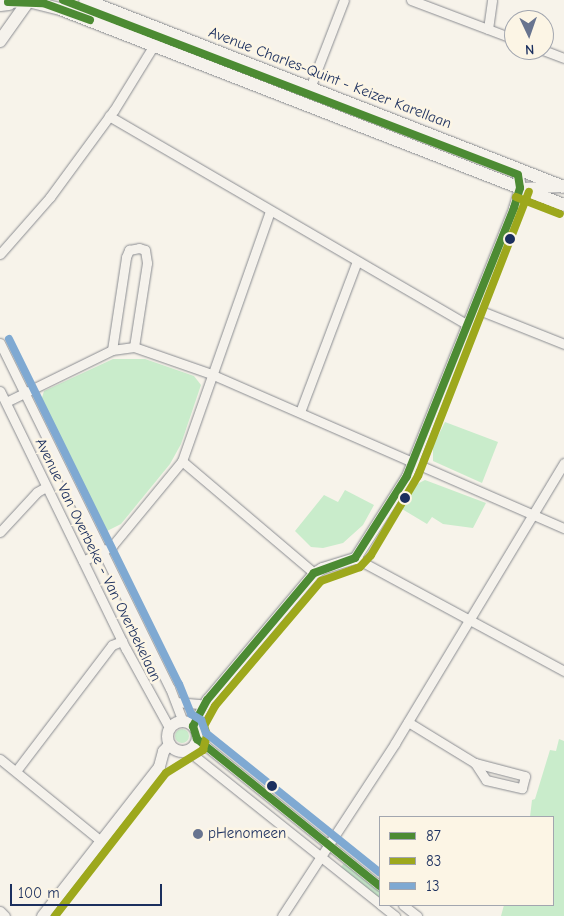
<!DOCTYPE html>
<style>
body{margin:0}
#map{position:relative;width:564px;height:916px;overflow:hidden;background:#f7f3ea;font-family:"Comic Neue",sans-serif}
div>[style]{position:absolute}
.green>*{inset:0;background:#c9eccb}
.round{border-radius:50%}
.roads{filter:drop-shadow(0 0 1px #8a8c91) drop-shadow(0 0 1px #8a8c91)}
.street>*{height:9px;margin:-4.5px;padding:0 4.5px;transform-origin:4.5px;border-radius:4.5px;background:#f5f2ec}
.secondary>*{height:11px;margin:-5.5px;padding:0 5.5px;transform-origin:5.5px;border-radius:5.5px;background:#f5f2ec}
.secondary>.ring{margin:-5.5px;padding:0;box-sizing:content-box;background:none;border:11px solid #f5f2ec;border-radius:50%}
.primary>*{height:12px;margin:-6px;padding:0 6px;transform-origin:6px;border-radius:6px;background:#f5f2ec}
.highway>*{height:15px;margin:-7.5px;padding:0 7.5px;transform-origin:7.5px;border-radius:7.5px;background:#f5f2ec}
.bus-1>*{height:8px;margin:-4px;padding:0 4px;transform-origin:4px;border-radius:4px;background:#4c8b33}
.bus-2>*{height:8px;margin:-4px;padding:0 4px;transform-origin:4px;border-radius:4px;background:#9da81c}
.bus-3>*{height:8px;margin:-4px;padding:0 4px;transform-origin:4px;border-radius:4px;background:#7fa9d2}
.dots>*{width:14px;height:14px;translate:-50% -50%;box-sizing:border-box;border:2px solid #fcf5e5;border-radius:50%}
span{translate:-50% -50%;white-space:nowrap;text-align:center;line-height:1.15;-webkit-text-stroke:5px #fcf5e5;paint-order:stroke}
.street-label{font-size:15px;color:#1b2f5e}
.poi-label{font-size:15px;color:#1b2f5e}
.left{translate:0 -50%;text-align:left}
.legend{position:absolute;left:379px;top:816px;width:175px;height:90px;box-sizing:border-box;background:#fcf5e5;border:1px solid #a2a6af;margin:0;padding:6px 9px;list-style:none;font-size:15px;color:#1b2f5e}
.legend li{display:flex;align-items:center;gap:10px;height:25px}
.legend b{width:25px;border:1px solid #a2a6af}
.north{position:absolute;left:504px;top:10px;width:50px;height:50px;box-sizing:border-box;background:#fcf5e5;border:1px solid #a2a6af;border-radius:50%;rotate:177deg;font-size:14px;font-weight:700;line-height:20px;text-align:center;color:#1b2f5e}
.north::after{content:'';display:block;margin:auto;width:18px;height:22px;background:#68748f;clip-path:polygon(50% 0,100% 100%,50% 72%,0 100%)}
.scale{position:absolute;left:10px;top:884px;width:152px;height:22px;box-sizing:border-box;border:2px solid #1b2f5e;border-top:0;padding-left:6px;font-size:15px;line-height:18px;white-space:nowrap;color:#1b2f5e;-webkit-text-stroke:4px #fcf5e5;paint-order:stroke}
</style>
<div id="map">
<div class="green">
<i style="clip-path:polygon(113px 359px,145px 359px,194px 376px,201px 385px,181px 444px,170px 464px,121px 524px,105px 532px,41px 401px,44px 391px)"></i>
<i style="clip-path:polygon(445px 422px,498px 442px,482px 483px,433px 461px,433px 446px)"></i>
<i style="clip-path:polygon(425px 480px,486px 503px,473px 528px,443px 524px,432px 517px,427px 524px,402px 509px,417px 484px)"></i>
<i style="clip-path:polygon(345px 490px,374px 505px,363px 525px,343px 543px,323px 548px,311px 547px,295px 531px,324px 495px,338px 502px)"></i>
<i class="round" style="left:175px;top:729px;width:14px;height:14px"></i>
<i style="clip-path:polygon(559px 739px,564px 741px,564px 916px,501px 916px,504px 905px,553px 905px,553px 817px,530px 817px,532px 800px,535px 799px,550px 750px,556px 751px)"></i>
<i style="clip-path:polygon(345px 862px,380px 892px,380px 899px,340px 868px)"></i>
</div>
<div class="roads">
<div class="street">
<i style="left:411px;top:0;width:110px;rotate:20.7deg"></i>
<i style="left:488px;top:29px;width:29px;rotate:-82deg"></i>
<i style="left:543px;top:50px;width:22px;rotate:21deg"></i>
<i style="left:310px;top:88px;width:94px;rotate:-68.9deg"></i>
<i style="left:109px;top:116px;width:415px;rotate:30.2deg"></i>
<i style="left:0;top:254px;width:76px;rotate:-48.7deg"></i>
<i style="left:50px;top:197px;width:108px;rotate:-53.7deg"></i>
<i style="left:114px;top:110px;width:76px;rotate:-58.4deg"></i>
<i style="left:474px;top:308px;width:97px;rotate:21.8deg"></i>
<i style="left:0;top:343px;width:385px;rotate:63.8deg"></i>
<i style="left:170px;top:688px;width:36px;rotate:69deg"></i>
<i style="left:112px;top:350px;width:94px;rotate:-81.4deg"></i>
<i style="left:126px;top:257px;width:8px;rotate:-67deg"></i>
<i style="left:129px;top:250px;width:10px;rotate:-11deg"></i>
<i style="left:139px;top:248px;width:6px;rotate:18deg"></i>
<i style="left:145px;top:250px;width:13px;rotate:81deg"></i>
<i style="left:147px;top:263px;width:85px;rotate:98.8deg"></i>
<i style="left:0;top:391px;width:287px;rotate:64deg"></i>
<i style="left:126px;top:649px;width:91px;rotate:61.2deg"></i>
<i style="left:6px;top:402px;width:118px;rotate:-26.1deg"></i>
<i style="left:112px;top:350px;width:22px;rotate:-8deg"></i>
<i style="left:134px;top:347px;width:82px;rotate:19.3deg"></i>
<i style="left:211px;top:374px;width:385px;rotate:23.6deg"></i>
<i style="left:300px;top:412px;width:161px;rotate:-69.3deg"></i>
<i style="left:182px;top:461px;width:173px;rotate:40.3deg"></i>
<i style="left:0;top:532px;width:54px;rotate:-47.2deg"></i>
<i style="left:37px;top:492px;width:10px;rotate:-29deg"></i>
<i style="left:355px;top:558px;width:238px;rotate:28.4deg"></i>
<i style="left:83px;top:561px;width:33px;rotate:-27deg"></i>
<i style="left:112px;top:546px;width:110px;rotate:-50.5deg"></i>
<i style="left:182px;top:461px;width:265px;rotate:-70.6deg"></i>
<i style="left:176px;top:702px;width:23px;rotate:5deg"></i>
<i style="left:408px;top:722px;width:79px;rotate:31.5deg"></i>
<i style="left:475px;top:763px;width:20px;rotate:57deg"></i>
<i style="left:486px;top:780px;width:37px;rotate:13deg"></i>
<i style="left:522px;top:788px;width:12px;rotate:-76deg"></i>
<i style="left:525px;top:776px;width:52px;rotate:-165.4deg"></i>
<i style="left:197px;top:739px;width:235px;rotate:38.8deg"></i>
<i style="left:187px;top:750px;width:247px;rotate:38.6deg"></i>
<i style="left:0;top:759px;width:130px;rotate:39.1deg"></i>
<i style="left:16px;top:771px;width:158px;rotate:-52.7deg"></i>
<i style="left:112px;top:645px;width:11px;rotate:-22deg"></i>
<i style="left:381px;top:905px;width:18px;rotate:38deg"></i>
<i style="left:403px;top:905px;width:18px;rotate:38deg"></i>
<i style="left:0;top:911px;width:7px;rotate:45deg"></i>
<i style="left:282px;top:916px;width:207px;rotate:-56.8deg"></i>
<i style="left:395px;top:743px;width:327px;rotate:-58.9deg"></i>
</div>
<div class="secondary">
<i style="left:522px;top:188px;width:39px;rotate:-3deg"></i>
<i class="ring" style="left:167px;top:721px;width:19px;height:19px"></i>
<i style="left:193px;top:726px;width:30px;rotate:-62deg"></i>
<i style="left:207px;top:700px;width:166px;rotate:-49.9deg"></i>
<i style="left:314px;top:573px;width:9px;rotate:-32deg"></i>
<i style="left:322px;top:568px;width:34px;rotate:-17deg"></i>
<i style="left:355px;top:558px;width:97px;rotate:-57.6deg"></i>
<i style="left:407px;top:476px;width:289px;rotate:-68.2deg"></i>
<i style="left:514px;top:208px;width:21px;rotate:-73deg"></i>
<i style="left:520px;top:188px;width:20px;rotate:-99deg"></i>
<i style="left:42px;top:916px;width:190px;rotate:-52deg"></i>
<i style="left:159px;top:766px;width:16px;rotate:-75deg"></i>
<i style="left:163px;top:751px;width:9px;rotate:-49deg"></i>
</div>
<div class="primary">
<i style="left:85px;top:0;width:514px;rotate:21.33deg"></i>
<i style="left:8px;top:2px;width:20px;rotate:-3deg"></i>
<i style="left:28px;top:1px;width:33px;rotate:14deg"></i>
<i style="left:60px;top:9px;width:541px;rotate:21.25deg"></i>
<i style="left:0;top:41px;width:50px;rotate:-54.7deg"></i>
</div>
<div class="highway">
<i style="left:0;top:3px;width:8px;rotate:-7deg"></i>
</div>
</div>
<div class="bus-1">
<i style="left:63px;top:0;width:487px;rotate:21deg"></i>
<i style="left:518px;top:175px;width:13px;rotate:81deg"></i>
<i style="left:520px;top:188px;width:21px;rotate:107deg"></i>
<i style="left:514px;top:208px;width:289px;rotate:111.8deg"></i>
<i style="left:407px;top:476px;width:97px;rotate:122.4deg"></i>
<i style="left:355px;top:558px;width:44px;rotate:159.9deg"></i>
<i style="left:314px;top:573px;width:166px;rotate:130.1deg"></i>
<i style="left:207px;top:700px;width:30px;rotate:118deg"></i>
<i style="left:193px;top:726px;width:14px;rotate:73deg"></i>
<i style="left:197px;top:739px;width:235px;rotate:38.8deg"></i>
<i style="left:8px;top:2px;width:35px;rotate:2deg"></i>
<i style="left:43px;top:3px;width:50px;rotate:19.9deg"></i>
</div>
<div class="bus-2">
<i style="left:516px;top:197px;width:47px;rotate:21.1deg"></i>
<i style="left:55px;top:916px;width:181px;rotate:-52.2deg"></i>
<i style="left:166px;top:773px;width:44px;rotate:-31.9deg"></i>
<i style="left:203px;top:750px;width:16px;rotate:-75deg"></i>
<i style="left:207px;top:735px;width:9px;rotate:-108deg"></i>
<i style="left:204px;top:726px;width:23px;rotate:-61deg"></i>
<i style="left:215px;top:706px;width:164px;rotate:-49.7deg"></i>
<i style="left:321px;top:581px;width:41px;rotate:-19.7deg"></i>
<i style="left:360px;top:567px;width:16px;rotate:-47deg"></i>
<i style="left:371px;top:555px;width:92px;rotate:-59.3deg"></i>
<i style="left:418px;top:476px;width:305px;rotate:-68.7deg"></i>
</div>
<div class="bus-3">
<i style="left:9px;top:339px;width:385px;rotate:63.8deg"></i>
<i style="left:179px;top:684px;width:32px;rotate:68deg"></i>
<i style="left:191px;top:714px;width:12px;rotate:31deg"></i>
<i style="left:201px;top:720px;width:14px;rotate:69deg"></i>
<i style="left:206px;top:733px;width:223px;rotate:38.8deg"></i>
</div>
<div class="dots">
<i style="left:510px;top:239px;background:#1b2f5e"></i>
<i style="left:405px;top:498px;background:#1b2f5e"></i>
<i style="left:272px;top:786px;background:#1b2f5e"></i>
<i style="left:198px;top:834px;background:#68748f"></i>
</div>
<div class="street-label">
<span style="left:330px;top:78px;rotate:21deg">Avenue Charles-Quint - Keizer Karellaan</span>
<span style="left:98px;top:560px;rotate:64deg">Avenue Van Overbeke - Van Overbekelaan</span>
</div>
<div class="poi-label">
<span class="left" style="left:208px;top:834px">pHenomeen</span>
</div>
<ul class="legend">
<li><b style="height:6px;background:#4c8b33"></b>87</li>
<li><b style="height:6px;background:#9da81c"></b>83</li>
<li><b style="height:6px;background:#7fa9d2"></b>13</li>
</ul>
<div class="north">N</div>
<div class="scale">100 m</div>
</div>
